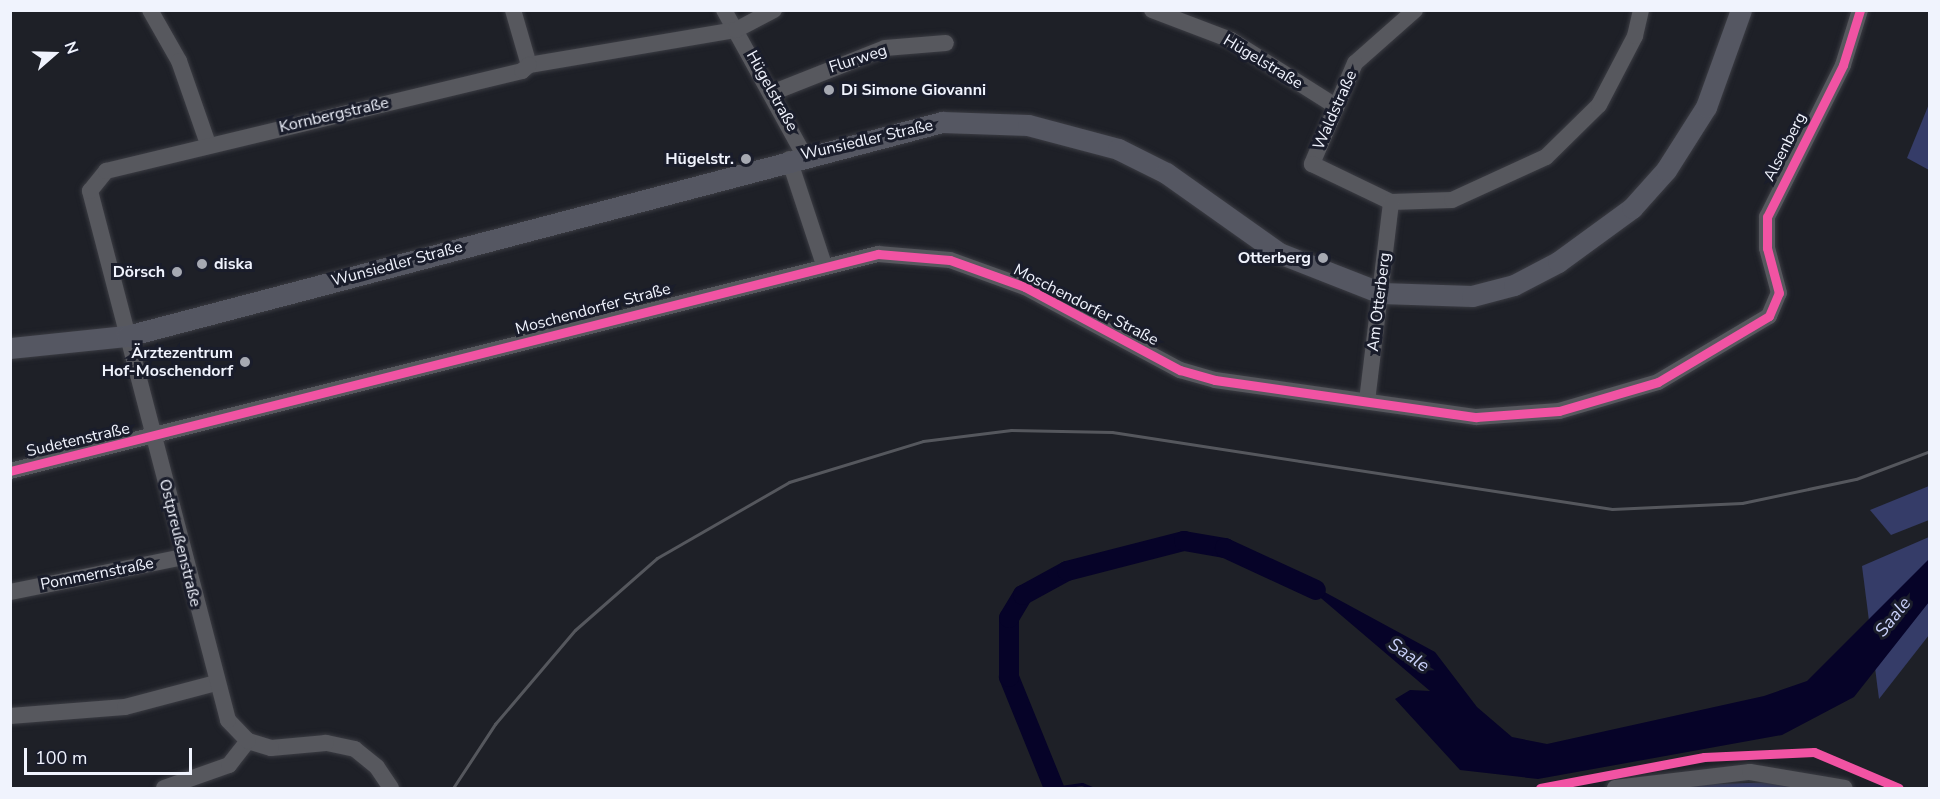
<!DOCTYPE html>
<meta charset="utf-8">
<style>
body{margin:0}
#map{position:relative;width:1940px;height:799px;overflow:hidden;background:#1e2027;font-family:"Nunito Sans",sans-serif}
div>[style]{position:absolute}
.green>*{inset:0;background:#353c68}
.water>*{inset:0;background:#060328}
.stream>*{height:3px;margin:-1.5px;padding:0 1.5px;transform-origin:1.5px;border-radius:1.5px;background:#060328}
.river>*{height:20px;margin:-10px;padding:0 10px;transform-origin:10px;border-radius:10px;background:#060328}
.roads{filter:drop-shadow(0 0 2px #3b3c43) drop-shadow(0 0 2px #3b3c43)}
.minor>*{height:16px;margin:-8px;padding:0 8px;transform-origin:8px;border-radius:8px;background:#57585e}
.major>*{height:21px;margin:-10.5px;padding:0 10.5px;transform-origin:10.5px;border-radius:10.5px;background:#555762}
.rail>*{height:3px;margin:-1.5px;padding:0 1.5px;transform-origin:1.5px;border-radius:1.5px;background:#55575d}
.cycleway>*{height:9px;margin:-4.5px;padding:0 4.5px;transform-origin:4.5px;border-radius:4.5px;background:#f153a3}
.dots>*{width:16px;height:16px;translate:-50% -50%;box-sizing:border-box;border:3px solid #1a1d2b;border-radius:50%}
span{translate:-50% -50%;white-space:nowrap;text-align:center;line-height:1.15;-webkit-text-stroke:6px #1a1d2b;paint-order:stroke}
.street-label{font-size:16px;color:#f0f3fd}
.poi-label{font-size:16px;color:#f0f3fd;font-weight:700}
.left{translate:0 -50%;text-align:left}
.right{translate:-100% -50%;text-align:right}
.water-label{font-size:18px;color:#cad2fa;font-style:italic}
.frame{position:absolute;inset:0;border:12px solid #f0f3fd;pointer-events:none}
.north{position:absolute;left:24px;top:24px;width:60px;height:60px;-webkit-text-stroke:4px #1a1d2b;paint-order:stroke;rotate:70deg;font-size:16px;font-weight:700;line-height:24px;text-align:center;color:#f0f3fd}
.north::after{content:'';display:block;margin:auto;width:21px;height:27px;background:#f0f3fd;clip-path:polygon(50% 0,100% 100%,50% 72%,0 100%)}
.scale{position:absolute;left:24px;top:748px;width:168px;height:27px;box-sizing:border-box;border:3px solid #f0f3fd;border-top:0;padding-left:8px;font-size:18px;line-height:21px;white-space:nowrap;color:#f0f3fd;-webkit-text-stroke:4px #1a1d2b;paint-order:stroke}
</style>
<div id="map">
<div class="green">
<i style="clip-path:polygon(1929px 104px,1930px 170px,1929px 170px,1907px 158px)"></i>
<i style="clip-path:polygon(1929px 486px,1929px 520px,1891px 535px,1870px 510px)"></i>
<i style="clip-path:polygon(1929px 537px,1929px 635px,1879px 699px,1862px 566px)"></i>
<i style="clip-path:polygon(1781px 782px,1808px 788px,1665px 788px,1683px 785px)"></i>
</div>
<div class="water">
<i style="clip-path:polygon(1929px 559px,1929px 602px,1854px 697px,1782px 735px,1538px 779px,1460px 770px,1395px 699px,1410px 690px,1430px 691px,1295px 576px,1435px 652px,1477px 707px,1512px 737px,1547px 744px,1764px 696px,1807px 681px)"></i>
</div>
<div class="stream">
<i style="left:1053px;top:788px;width:29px;rotate:-8deg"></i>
<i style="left:1082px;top:784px;width:11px;rotate:22deg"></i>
</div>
<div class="river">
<i style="left:1054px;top:788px;width:120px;rotate:-112.1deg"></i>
<i style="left:1009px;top:677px;width:59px;rotate:-90deg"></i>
<i style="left:1009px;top:618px;width:27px;rotate:-59deg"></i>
<i style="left:1023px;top:595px;width:50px;rotate:-28.6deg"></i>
<i style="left:1067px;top:571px;width:121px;rotate:-14.4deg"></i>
<i style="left:1184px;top:541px;width:42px;rotate:9.7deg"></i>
<i style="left:1225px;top:548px;width:100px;rotate:24.8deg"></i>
</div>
<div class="roads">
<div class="minor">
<i style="left:150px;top:10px;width:59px;rotate:60.4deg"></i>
<i style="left:179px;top:61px;width:88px;rotate:70.7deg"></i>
<i style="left:513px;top:10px;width:57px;rotate:73.8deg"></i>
<i style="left:724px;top:10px;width:166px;rotate:61.1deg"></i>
<i style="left:1152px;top:10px;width:85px;rotate:20.8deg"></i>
<i style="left:1231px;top:40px;width:125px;rotate:32.3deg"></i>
<i style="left:1415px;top:10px;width:80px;rotate:138.5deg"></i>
<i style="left:1355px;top:63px;width:110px;rotate:113.1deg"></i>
<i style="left:1312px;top:164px;width:88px;rotate:25.7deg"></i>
<i style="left:1391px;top:202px;width:61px;rotate:-1.9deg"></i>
<i style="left:1452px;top:200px;width:103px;rotate:-24.6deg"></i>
<i style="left:1546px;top:157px;width:74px;rotate:-44.5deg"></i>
<i style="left:1599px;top:105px;width:78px;rotate:-62.4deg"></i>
<i style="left:1635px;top:36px;width:27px;rotate:-77deg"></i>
<i style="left:529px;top:65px;width:210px;rotate:-9.6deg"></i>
<i style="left:736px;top:30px;width:43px;rotate:-27.8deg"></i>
<i style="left:774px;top:92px;width:119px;rotate:-21.6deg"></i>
<i style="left:885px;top:48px;width:61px;rotate:-4.7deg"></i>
<i style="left:789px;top:159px;width:112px;rotate:71.7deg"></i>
<i style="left:1367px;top:401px;width:200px;rotate:-83.1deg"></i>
<i style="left:10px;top:471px;width:895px;rotate:-14.04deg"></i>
<i style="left:878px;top:254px;width:72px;rotate:4.8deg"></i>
<i style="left:950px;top:260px;width:80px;rotate:19.8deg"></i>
<i style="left:1025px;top:287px;width:176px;rotate:28.2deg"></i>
<i style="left:1180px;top:370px;width:36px;rotate:16deg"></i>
<i style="left:1215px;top:380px;width:264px;rotate:8.1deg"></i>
<i style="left:1476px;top:417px;width:83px;rotate:-4.1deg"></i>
<i style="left:1559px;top:411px;width:103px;rotate:-16.3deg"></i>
<i style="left:1658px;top:382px;width:129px;rotate:-30.7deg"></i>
<i style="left:1769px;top:316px;width:25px;rotate:-67deg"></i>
<i style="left:1779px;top:293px;width:47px;rotate:-104.9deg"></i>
<i style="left:1767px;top:248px;width:31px;rotate:-90deg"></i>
<i style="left:1767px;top:217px;width:170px;rotate:-63.4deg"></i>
<i style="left:1843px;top:65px;width:58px;rotate:-72.8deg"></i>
<i style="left:10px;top:592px;width:177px;rotate:-11.4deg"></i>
<i style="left:10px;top:716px;width:115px;rotate:-4.5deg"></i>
<i style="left:125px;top:707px;width:94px;rotate:-14.8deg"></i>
<i style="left:164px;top:788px;width:69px;rotate:-19.5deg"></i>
<i style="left:229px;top:765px;width:31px;rotate:-52deg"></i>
<i style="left:391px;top:788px;width:25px;rotate:-124deg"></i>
<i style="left:377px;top:767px;width:28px;rotate:-141deg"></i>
<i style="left:355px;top:749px;width:30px;rotate:-168deg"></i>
<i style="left:326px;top:743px;width:55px;rotate:174.8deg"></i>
<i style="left:271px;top:748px;width:24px;rotate:-163deg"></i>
<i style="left:248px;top:741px;width:29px;rotate:-134deg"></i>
<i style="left:228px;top:720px;width:547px;rotate:-104.62deg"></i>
<i style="left:90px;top:191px;width:26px;rotate:-51deg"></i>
<i style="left:106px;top:171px;width:428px;rotate:-13.5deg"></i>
<i style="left:522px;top:71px;width:9px;rotate:-41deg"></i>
<i style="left:1615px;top:788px;width:136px;rotate:-6.8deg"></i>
<i style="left:1750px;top:772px;width:96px;rotate:9.6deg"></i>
</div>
<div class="major">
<i style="left:10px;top:348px;width:118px;rotate:-5.9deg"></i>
<i style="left:127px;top:336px;width:843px;rotate:-14.71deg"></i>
<i style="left:942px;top:122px;width:86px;rotate:2deg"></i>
<i style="left:1028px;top:125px;width:93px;rotate:14.9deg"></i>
<i style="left:1118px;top:149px;width:54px;rotate:26.6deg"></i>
<i style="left:1166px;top:173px;width:138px;rotate:35.3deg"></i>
<i style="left:1279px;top:253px;width:110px;rotate:21.4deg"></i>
<i style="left:1381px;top:293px;width:91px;rotate:1.9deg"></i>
<i style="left:1472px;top:296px;width:43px;rotate:-14.7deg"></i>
<i style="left:1514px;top:285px;width:50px;rotate:-27.6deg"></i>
<i style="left:1558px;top:262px;width:92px;rotate:-36.1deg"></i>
<i style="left:1632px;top:208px;width:51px;rotate:-48.2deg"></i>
<i style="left:1666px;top:170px;width:75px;rotate:-57.6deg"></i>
<i style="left:1706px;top:107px;width:103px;rotate:-70.2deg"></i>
</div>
</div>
<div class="rail">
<i style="left:453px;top:788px;width:77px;rotate:-56.7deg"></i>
<i style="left:495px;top:724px;width:123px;rotate:-49.6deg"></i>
<i style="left:575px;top:630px;width:109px;rotate:-41.3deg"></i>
<i style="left:657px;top:558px;width:152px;rotate:-29.9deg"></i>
<i style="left:789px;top:482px;width:140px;rotate:-17deg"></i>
<i style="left:923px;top:441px;width:89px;rotate:-7.1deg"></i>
<i style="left:1011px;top:430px;width:101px;rotate:1.1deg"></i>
<i style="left:1112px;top:432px;width:506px;rotate:8.75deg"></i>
<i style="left:1612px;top:509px;width:130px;rotate:-2.6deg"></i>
<i style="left:1742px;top:503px;width:116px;rotate:-11.9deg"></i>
<i style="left:1856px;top:479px;width:79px;rotate:-20.7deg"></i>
</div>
<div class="cycleway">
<i style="left:10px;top:471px;width:895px;rotate:-14.04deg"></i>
<i style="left:878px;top:254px;width:72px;rotate:4.8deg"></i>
<i style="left:950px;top:260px;width:80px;rotate:19.8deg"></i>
<i style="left:1025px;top:287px;width:176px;rotate:28.2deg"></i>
<i style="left:1180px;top:370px;width:36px;rotate:16deg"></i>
<i style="left:1215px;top:380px;width:264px;rotate:8.1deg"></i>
<i style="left:1476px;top:417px;width:83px;rotate:-4.1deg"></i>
<i style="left:1559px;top:411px;width:103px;rotate:-16.3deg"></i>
<i style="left:1658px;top:382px;width:129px;rotate:-30.7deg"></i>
<i style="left:1769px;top:316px;width:25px;rotate:-67deg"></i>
<i style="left:1779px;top:293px;width:47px;rotate:-104.9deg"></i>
<i style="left:1767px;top:248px;width:31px;rotate:-90deg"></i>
<i style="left:1767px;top:217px;width:170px;rotate:-63.4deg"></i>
<i style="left:1843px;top:65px;width:58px;rotate:-72.8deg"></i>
<i style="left:1540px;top:788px;width:167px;rotate:-10.7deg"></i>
<i style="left:1704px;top:757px;width:110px;rotate:-2.6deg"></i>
<i style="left:1814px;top:752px;width:92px;rotate:23deg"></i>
</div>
<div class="dots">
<i style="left:829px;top:90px;background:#a6a9b2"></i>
<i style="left:746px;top:159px;background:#a6a9b2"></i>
<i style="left:1323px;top:258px;background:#a6a9b2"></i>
<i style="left:202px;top:264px;background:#a6a9b2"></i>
<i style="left:177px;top:272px;background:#a6a9b2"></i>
<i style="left:245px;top:362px;background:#a6a9b2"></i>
</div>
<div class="street-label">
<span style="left:858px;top:59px;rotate:-18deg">Flurweg</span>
<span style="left:1263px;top:62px;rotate:31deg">Hügelstraße</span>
<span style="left:772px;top:91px;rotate:61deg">Hügelstraße</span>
<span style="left:1335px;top:110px;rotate:-66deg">Waldstraße</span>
<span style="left:334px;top:115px;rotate:-13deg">Kornbergstraße</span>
<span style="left:867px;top:140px;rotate:-13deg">Wunsiedler Straße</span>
<span style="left:1785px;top:147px;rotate:-63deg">Alsenberg</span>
<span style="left:397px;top:264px;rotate:-15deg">Wunsiedler Straße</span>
<span style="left:1379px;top:302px;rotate:-83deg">Am Otterberg</span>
<span style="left:1086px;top:305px;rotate:27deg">Moschendorfer Straße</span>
<span style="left:593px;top:309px;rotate:-15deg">Moschendorfer Straße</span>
<span style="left:78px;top:440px;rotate:-13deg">Sudetenstraße</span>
<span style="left:180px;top:543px;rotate:76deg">Ostpreußenstraße</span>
<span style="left:97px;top:574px;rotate:-11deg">Pommernstraße</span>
</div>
<div class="poi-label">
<span class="left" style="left:841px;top:90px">Di Simone Giovanni</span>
<span class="right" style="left:734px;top:159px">Hügelstr.</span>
<span class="right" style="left:1311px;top:258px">Otterberg</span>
<span class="left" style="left:214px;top:264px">diska</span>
<span class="right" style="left:165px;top:272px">Dörsch</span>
<span class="right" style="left:233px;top:362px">Ärztezentrum<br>Hof-Moschendorf</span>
</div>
<div class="water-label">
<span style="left:1893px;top:617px;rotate:-51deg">Saale</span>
<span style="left:1409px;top:655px;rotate:35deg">Saale</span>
</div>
<div class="frame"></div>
<div class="north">N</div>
<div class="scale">100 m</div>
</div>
